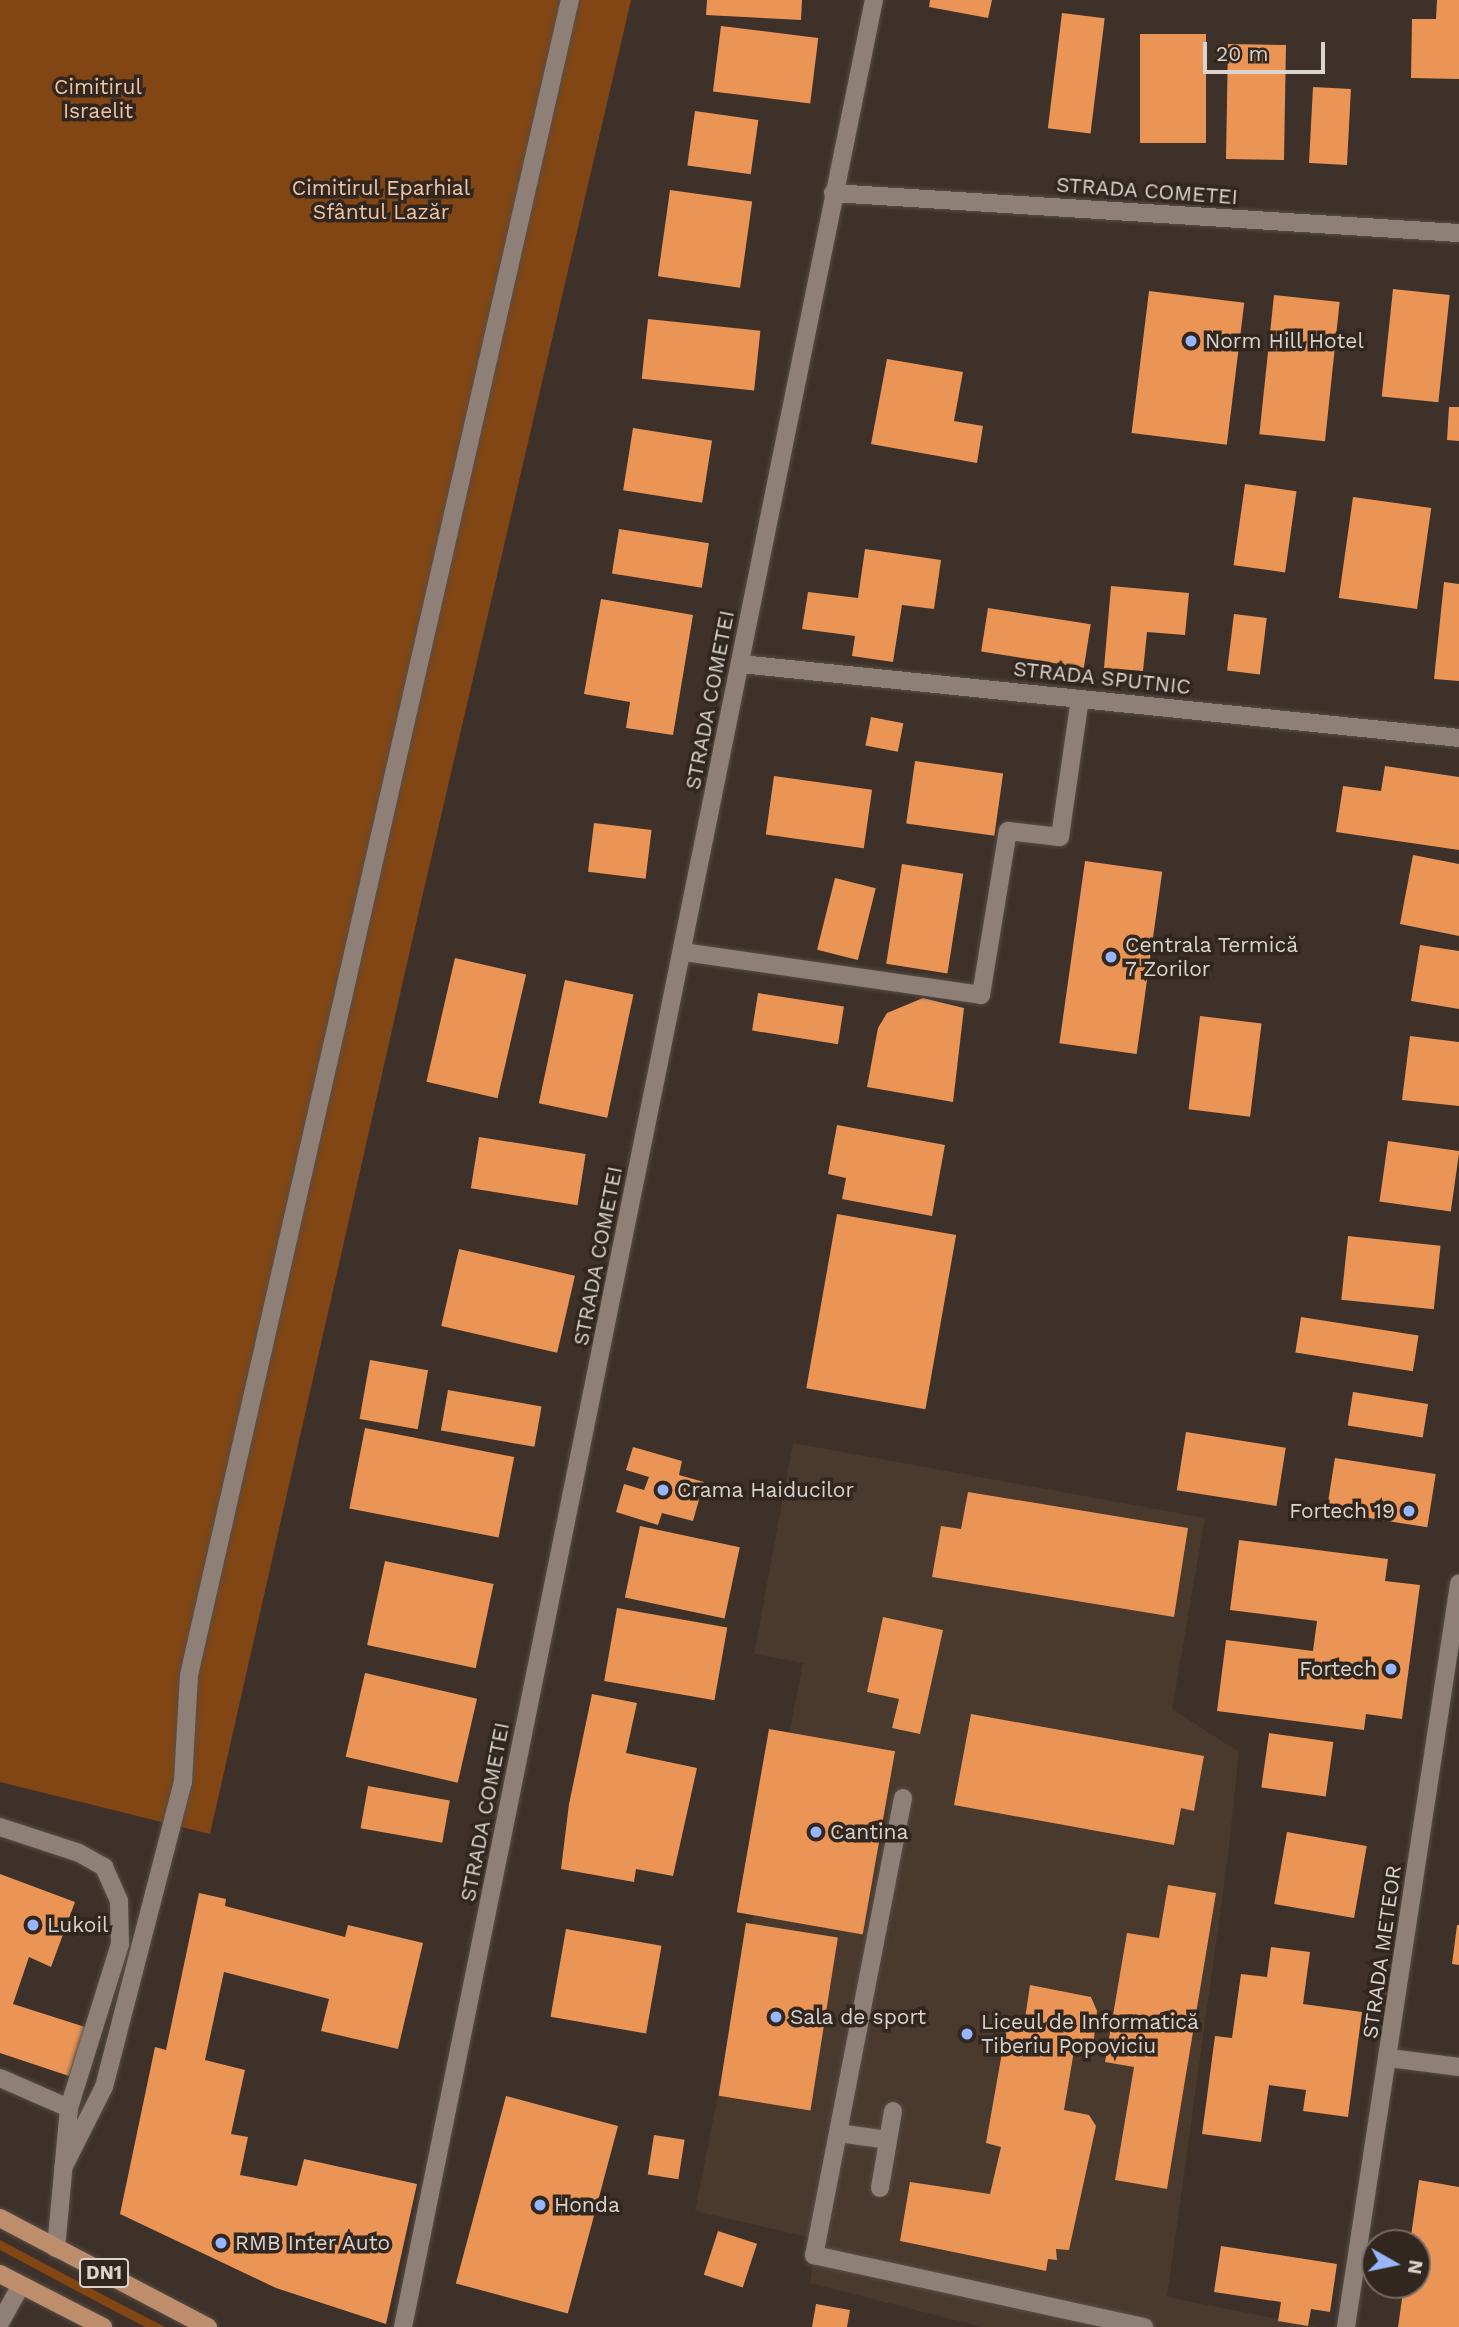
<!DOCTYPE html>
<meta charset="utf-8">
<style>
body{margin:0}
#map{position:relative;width:1459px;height:2327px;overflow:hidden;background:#3d3129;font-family:"Work Sans",sans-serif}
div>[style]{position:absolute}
.built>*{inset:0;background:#4a392d}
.green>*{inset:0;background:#814614}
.building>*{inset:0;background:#ea9556;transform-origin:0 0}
.roads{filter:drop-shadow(0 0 2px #564d46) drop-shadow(0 0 2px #564d46)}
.minor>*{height:18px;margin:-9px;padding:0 9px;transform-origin:9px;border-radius:9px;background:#8e8077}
.major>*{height:18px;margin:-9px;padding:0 9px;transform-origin:9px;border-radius:9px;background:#be8e6c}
.dots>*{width:19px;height:19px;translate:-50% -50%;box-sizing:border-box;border:4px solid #32271f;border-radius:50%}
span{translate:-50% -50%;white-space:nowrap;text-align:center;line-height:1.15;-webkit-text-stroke:7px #32271f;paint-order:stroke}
.shield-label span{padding:2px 5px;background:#32271f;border:2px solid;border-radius:5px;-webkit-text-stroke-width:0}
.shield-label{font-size:19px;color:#dad3ce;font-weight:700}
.park-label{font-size:21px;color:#f0c5a7}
.street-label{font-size:21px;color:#dad3ce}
.poi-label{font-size:21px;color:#dad3ce}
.left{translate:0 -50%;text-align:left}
.right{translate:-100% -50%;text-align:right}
.north{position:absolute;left:1361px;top:2229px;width:70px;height:70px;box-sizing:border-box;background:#32271f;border:2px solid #756c65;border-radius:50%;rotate:99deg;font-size:19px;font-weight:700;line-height:28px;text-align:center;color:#dad3ce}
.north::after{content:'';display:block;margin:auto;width:24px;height:32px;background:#97b6fd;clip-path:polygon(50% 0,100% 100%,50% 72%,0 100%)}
.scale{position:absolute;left:1203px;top:42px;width:122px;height:32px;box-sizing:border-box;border:4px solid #dad3ce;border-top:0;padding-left:9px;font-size:21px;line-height:24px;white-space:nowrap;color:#dad3ce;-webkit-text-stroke:5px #32271f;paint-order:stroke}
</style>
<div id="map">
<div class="built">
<i style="clip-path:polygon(793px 1443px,1205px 1518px,1172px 1709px,1239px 1752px,1228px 1856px,1167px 2297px,1319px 2327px,982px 2327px,810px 2283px,816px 2239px,695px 2211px,803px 1663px,754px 1654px)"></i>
</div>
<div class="green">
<i style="clip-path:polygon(0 0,631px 0,418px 915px,210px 1834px,0 1782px)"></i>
<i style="clip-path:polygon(0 2240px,109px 2298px,165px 2327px,145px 2327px,105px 2306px,0 2250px)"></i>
</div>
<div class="building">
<i style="clip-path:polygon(707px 0,802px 0,801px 20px,706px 15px)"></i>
<i style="clip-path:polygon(930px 0,992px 0,988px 18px,929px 7px)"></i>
<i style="clip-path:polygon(1437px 0,1459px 0,1459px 79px,1411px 78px,1412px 19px,1436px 19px)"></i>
<i style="left:1062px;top:13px;width:43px;height:116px;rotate:7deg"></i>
<i style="left:721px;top:26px;width:98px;height:66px;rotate:7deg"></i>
<i style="left:1140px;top:34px;width:66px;height:109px"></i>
<i style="left:1228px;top:44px;width:58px;height:115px;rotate:1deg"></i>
<i style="left:1313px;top:87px;width:38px;height:76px;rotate:3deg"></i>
<i style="left:695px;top:111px;width:64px;height:55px;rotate:8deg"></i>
<i style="left:670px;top:190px;width:83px;height:87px;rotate:8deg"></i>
<i style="left:1393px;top:289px;width:57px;height:108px;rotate:6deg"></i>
<i style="left:1149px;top:291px;width:96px;height:143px;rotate:7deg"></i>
<i style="left:1274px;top:295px;width:66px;height:140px;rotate:6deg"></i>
<i style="left:648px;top:319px;width:113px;height:60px;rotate:6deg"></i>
<i style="clip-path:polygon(887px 359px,963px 372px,954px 421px,983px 426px,977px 463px,871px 444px)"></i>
<i style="clip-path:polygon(1449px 407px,1459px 407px,1459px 441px,1447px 440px)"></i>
<i style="left:633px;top:428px;width:80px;height:63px;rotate:9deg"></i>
<i style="left:1245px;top:484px;width:52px;height:82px;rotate:8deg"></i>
<i style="left:1353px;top:497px;width:79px;height:102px;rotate:8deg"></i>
<i style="left:619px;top:529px;width:91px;height:45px;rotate:9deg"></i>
<i style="clip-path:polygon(865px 549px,941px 560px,934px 609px,902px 605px,893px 662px,852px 656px,855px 636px,802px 629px,808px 592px,858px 598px)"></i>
<i style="clip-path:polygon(1444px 582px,1459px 584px,1459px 681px,1434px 679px)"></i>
<i style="clip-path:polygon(1111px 586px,1189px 593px,1185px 635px,1147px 632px,1143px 671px,1104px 668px)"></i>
<i style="clip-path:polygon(601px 599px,693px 615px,673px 735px,626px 728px,630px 702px,584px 694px)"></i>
<i style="left:988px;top:608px;width:104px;height:44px;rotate:9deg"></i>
<i style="left:1234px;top:614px;width:33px;height:57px;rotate:7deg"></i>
<i style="left:871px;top:717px;width:33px;height:29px;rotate:11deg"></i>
<i style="left:915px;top:761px;width:89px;height:63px;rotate:8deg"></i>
<i style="clip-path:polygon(1385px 766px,1459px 777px,1459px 850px,1336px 832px,1343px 786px,1381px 791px)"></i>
<i style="left:774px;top:776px;width:99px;height:59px;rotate:8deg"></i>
<i style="left:594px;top:823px;width:58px;height:49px;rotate:7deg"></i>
<i style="clip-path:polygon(1413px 855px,1459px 864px,1459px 936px,1400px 924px)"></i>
<i style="left:1085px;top:861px;width:78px;height:184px;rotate:8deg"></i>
<i style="left:902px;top:864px;width:62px;height:101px;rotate:9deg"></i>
<i style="left:835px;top:878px;width:42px;height:74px;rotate:14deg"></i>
<i style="clip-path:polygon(1420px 945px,1459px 951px,1459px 1009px,1411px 1001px)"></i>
<i style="left:455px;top:958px;width:73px;height:127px;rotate:13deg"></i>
<i style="left:565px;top:980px;width:70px;height:126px;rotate:12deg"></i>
<i style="left:758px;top:993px;width:87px;height:38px;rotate:9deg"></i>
<i style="clip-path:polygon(923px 998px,964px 1008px,953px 1102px,867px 1087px,878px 1028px,887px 1013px)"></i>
<i style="left:1200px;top:1016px;width:62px;height:94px;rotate:7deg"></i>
<i style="clip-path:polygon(1410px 1036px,1459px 1042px,1459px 1106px,1402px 1100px)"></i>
<i style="clip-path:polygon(837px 1125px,945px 1145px,932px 1216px,842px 1199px,846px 1178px,828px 1174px)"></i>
<i style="left:479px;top:1137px;width:108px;height:52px;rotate:9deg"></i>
<i style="left:1388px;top:1141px;width:72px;height:61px;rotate:8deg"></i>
<i style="left:837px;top:1214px;width:121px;height:177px;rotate:10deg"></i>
<i style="left:1348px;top:1236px;width:93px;height:64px;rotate:6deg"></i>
<i style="left:459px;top:1249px;width:119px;height:79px;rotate:13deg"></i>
<i style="left:1301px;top:1317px;width:119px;height:36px;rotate:9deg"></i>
<i style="left:370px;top:1360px;width:59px;height:60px;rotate:10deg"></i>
<i style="left:448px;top:1390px;width:95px;height:41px;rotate:10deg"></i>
<i style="left:1353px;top:1392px;width:76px;height:34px;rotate:9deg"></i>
<i style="left:365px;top:1428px;width:152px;height:82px;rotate:11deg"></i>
<i style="left:1186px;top:1432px;width:101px;height:59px;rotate:9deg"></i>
<i style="clip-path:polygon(633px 1447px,682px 1461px,679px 1475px,704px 1482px,693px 1521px,662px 1513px,658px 1525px,616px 1512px,624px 1484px,644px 1490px,649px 1477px,626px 1470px)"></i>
<i style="left:1335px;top:1458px;width:102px;height:54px;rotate:9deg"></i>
<i style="clip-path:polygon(968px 1492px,1188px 1528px,1174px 1617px,932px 1577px,941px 1526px,961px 1529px)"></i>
<i style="left:640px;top:1526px;width:102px;height:73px;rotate:12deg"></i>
<i style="clip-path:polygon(1239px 1540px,1388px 1559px,1385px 1581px,1420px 1585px,1402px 1719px,1366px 1714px,1364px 1730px,1217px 1711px,1226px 1640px,1313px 1651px,1317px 1621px,1230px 1610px)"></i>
<i style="left:385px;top:1561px;width:111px;height:86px;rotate:12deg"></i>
<i style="left:617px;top:1608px;width:112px;height:74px;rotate:10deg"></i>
<i style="clip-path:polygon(883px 1617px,943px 1630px,920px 1734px,892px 1728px,899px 1699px,867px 1692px)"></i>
<i style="left:365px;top:1673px;width:115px;height:86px;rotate:13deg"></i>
<i style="clip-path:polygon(592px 1694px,637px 1703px,626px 1753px,697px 1768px,673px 1876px,636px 1869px,634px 1882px,561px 1869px,569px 1804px)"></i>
<i style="clip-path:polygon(971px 1714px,1204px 1756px,1194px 1811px,1181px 1808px,1174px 1845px,954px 1805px)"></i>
<i style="left:769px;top:1729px;width:128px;height:186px;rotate:10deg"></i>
<i style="left:1269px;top:1733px;width:65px;height:55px;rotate:8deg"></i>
<i style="left:368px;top:1786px;width:83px;height:43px;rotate:10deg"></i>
<i style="left:1287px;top:1832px;width:81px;height:73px;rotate:10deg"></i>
<i style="clip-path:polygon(0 1874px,75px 1902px,51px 1967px,29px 1957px,13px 2004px,85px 2027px,69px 2076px,0 2053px)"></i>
<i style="clip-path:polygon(1168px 1885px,1216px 1893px,1167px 2189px,1115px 2180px,1134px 2067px,1105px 2062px,1127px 1933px,1159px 1938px)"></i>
<i style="clip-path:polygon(199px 1893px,226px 1899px,225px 1906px,345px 1937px,348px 1925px,423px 1943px,398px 2049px,321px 2031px,329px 1999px,224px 1972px,205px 2060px,245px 2070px,231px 2134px,248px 2137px,240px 2175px,297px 2186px,304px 2159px,417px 2184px,386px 2324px,276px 2288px,120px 2214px,155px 2047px,166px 2050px)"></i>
<i style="left:746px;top:1923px;width:93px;height:175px;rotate:9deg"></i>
<i style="clip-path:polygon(1457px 1925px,1459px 1925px,1459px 1965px,1452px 1964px)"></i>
<i style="left:566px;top:1929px;width:97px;height:89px;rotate:10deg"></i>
<i style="clip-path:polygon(1271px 1947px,1310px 1952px,1303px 2004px,1362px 2012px,1348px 2117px,1303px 2111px,1306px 2090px,1269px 2085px,1261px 2142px,1202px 2134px,1215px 2036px,1232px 2038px,1241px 1974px,1267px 1977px)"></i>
<i style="clip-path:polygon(1030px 1985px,1091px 1997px,1097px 2011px,1093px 2048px,1075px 2045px,1064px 2110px,1089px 2115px,1096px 2126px,1069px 2250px,1056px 2249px,1057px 2260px,1048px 2259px,1046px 2271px,900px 2241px,910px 2182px,990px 2194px,1001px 2147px,986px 2143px,1006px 2030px,1023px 2032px)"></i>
<i style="left:506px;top:2096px;width:116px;height:194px;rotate:15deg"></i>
<i style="left:654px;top:2135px;width:31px;height:40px;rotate:9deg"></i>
<i style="clip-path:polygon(1419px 2180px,1459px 2187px,1459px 2327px,1398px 2327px,1404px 2285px,1417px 2285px,1417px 2243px,1410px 2243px)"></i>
<i style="left:718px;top:2231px;width:41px;height:46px;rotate:18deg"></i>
<i style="clip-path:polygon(1221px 2246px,1337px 2264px,1330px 2312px,1311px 2309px,1308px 2326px,1278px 2321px,1281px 2302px,1214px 2292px)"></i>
<i style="clip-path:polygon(816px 2304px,850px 2310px,847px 2327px,812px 2327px)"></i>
</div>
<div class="roads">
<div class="minor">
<i style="left:833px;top:193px;width:627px;rotate:3.66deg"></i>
<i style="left:741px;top:664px;width:722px;rotate:5.88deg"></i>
<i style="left:683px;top:952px;width:301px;rotate:8.2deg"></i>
<i style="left:981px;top:995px;width:166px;rotate:-80.7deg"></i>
<i style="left:1008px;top:831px;width:52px;rotate:6.6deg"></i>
<i style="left:1060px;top:837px;width:139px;rotate:-81.8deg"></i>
<i style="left:903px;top:1798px;width:466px;rotate:101deg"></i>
<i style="left:814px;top:2255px;width:338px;rotate:12.3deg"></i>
<i style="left:0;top:1827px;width:83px;rotate:18.2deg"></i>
<i style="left:79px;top:1853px;width:29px;rotate:29deg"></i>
<i style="left:104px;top:1867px;width:37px;rotate:66deg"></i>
<i style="left:119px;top:1901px;width:43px;rotate:88.7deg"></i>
<i style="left:120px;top:1944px;width:172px;rotate:107.3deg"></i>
<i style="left:1389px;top:2058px;width:71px;rotate:7.3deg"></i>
<i style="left:0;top:2078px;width:75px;rotate:23.5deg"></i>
<i style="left:69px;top:2108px;width:141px;rotate:95.3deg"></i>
<i style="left:838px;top:2133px;width:50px;rotate:8deg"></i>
<i style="left:63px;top:2168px;width:91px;rotate:-63.2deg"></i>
<i style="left:104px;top:2087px;width:315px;rotate:-75.5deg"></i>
<i style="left:183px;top:1782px;width:107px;rotate:-86.8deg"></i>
<i style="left:189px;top:1675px;width:1718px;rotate:-77.19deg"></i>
<i style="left:880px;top:2188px;width:78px;rotate:-80.4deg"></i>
<i style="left:0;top:2323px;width:43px;rotate:-61.1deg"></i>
<i style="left:403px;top:2327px;width:2374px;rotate:-78.56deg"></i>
<i style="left:1346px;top:2327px;width:752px;rotate:-81.35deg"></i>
</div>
<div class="major">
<i style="left:0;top:2218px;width:235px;rotate:27.7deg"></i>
<i style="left:0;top:2274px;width:116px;rotate:27.2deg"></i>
</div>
</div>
<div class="dots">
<i style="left:1191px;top:341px;background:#97b6fd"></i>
<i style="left:1111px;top:957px;background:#97b6fd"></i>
<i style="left:663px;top:1490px;background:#97b6fd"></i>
<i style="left:1409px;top:1511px;background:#97b6fd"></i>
<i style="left:1391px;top:1669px;background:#97b6fd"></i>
<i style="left:816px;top:1832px;background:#97b6fd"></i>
<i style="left:33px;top:1925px;background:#97b6fd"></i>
<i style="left:776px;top:2017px;background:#97b6fd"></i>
<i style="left:967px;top:2034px;background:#97b6fd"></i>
<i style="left:540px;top:2205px;background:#97b6fd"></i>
<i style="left:221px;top:2243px;background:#97b6fd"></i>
</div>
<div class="shield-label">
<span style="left:104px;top:2273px">DN1</span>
</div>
<div class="park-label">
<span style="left:98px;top:99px">Cimitirul<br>Israelit</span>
<span style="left:381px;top:200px">Cimitirul Eparhial<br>Sfântul Lazăr</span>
</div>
<div class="street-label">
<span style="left:1147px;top:191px;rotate:4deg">STRADA COMETEI</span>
<span style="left:1102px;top:678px;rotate:6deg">STRADA SPUTNIC</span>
<span style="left:710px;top:700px;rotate:-79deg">STRADA COMETEI</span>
<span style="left:598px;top:1256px;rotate:-79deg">STRADA COMETEI</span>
<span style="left:485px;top:1812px;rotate:-79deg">STRADA COMETEI</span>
<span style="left:1382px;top:1952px;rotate:-82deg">STRADA METEOR</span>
</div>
<div class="poi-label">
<span class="left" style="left:1205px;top:341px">Norm Hill Hotel</span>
<span class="left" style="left:1125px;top:957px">Centrala Termică<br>7 Zorilor</span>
<span class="left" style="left:677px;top:1490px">Crama Haiducilor</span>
<span class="right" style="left:1395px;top:1511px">Fortech 19</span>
<span class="right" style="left:1377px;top:1669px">Fortech</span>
<span class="left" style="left:830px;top:1832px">Cantina</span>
<span class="left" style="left:47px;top:1925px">Lukoil</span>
<span class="left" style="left:790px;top:2017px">Sala de sport</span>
<span class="left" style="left:981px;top:2034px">Liceul de Informatică<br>Tiberiu Popoviciu</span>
<span class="left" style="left:554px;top:2205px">Honda</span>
<span class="left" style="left:235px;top:2243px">RMB Inter Auto</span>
</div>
<div class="north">N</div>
<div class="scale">20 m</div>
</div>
